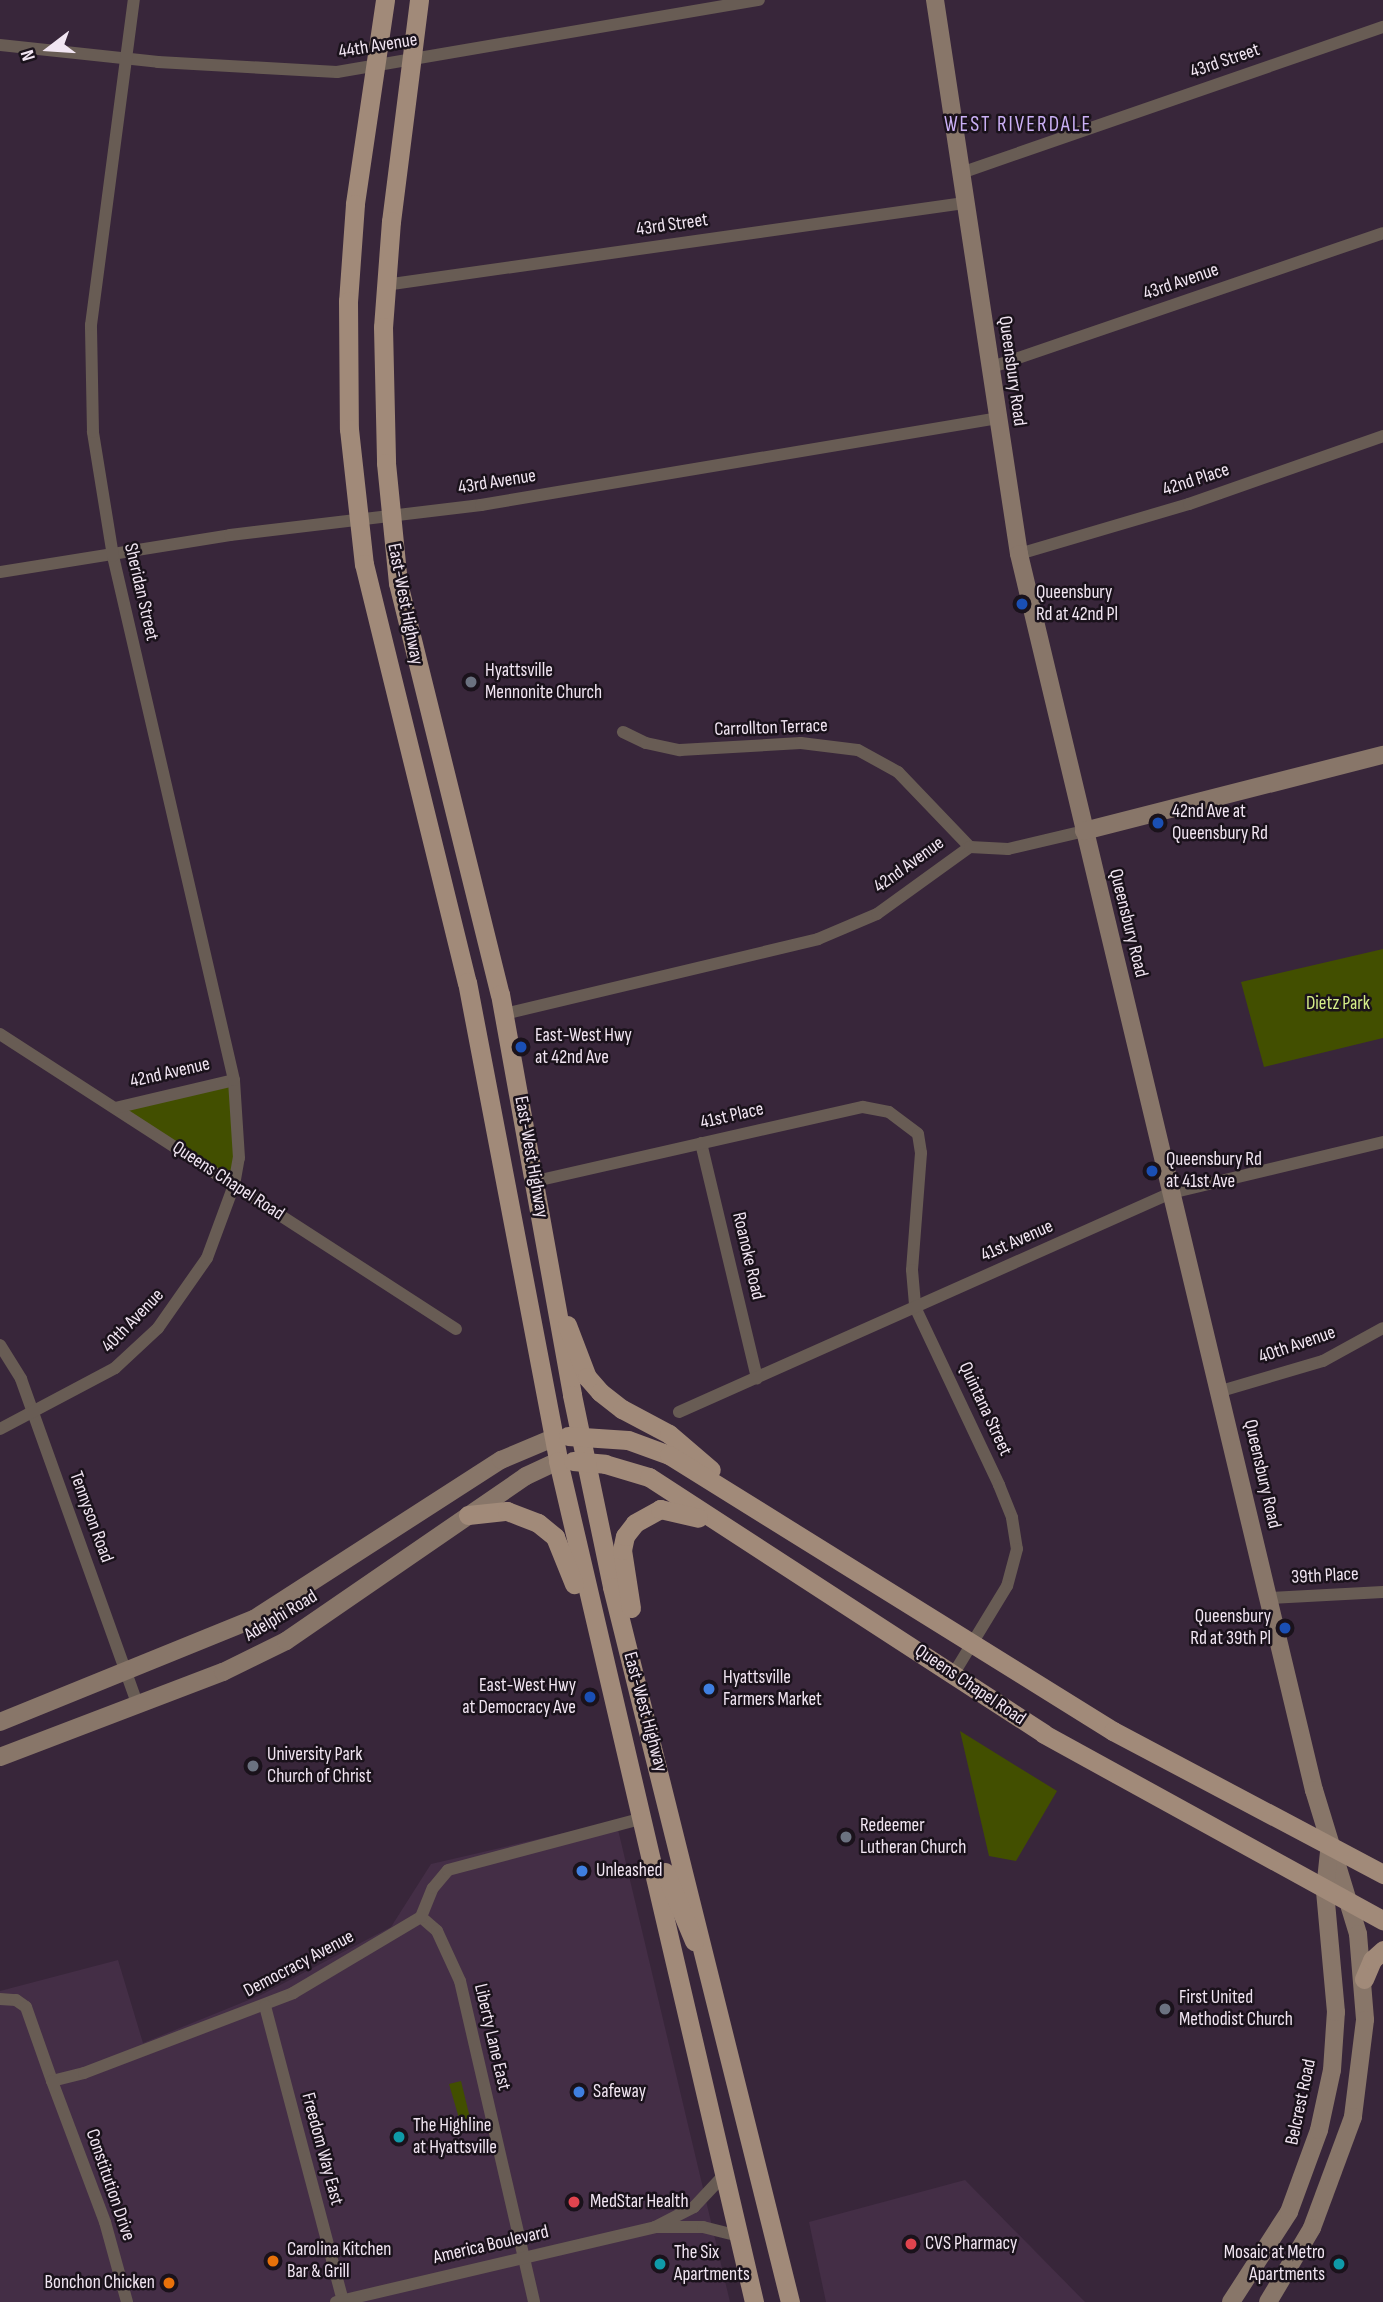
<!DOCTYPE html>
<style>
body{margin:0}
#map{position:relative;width:1383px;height:2302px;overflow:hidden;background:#38263a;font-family:"Sofia Sans Condensed",sans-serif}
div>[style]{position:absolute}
.built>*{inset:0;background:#442e46}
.green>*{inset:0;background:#424f00}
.street>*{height:12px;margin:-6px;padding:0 6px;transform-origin:6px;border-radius:6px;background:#685c54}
.secondary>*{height:18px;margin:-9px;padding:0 9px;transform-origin:9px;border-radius:9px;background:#887669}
.primary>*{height:19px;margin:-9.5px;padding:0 9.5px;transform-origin:9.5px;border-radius:9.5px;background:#a18a79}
.dots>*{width:19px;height:19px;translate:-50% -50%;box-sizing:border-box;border:4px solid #1a121b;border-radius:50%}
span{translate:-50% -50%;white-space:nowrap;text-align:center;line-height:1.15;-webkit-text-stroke:5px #1a121b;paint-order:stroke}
.street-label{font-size:19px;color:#f1e5f2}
.poi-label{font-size:19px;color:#f1e5f2}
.left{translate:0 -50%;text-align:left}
.right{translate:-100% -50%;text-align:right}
.park-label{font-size:19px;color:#d5ed89}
.neighbourhood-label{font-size:21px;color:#cbb0f6;letter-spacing:2px}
.north{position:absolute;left:14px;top:14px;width:70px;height:70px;-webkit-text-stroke:5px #1a121b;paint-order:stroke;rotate:253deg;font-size:19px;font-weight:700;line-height:28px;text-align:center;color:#f1e5f2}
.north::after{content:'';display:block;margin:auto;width:24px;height:32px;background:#f1e5f2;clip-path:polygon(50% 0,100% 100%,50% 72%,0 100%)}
</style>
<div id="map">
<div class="built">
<i style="clip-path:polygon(616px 1821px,730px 2302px,0 2302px,0 1991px,118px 1960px,143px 2043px,261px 1995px,391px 1927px,431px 1864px)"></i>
<i style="clip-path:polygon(965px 2180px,1085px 2302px,826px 2302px,809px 2222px)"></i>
</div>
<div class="green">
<i style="clip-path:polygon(1383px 949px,1383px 1038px,1264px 1067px,1241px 982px)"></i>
<i style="clip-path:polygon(234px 1080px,234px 1185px,115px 1108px)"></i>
<i style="clip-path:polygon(960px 1731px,1057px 1791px,1016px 1861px,989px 1856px)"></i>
<i style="clip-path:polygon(461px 2081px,471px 2122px,461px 2125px,449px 2084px)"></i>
</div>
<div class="street">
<i style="left:0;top:45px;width:159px;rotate:6.1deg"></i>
<i style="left:158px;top:62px;width:179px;rotate:3.2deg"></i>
<i style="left:337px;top:72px;width:428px;rotate:-9.7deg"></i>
<i style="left:961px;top:173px;width:447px;rotate:-19.1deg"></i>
<i style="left:385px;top:285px;width:585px;rotate:-8.06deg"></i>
<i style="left:992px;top:367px;width:413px;rotate:-18.9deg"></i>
<i style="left:1019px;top:554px;width:177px;rotate:-16.4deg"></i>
<i style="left:1189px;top:504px;width:206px;rotate:-19.3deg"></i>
<i style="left:0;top:572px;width:233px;rotate:-9.1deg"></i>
<i style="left:230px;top:535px;width:253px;rotate:-6.8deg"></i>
<i style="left:481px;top:505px;width:524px;rotate:-9.55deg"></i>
<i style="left:623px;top:732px;width:25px;rotate:26deg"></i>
<i style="left:646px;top:743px;width:35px;rotate:12deg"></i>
<i style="left:680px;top:750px;width:121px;rotate:-3.3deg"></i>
<i style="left:801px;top:743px;width:57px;rotate:7deg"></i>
<i style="left:858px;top:750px;width:46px;rotate:28.8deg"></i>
<i style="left:898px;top:772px;width:104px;rotate:46.2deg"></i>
<i style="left:504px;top:1014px;width:323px;rotate:-13.4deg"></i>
<i style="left:818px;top:939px;width:64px;rotate:-23deg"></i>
<i style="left:877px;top:914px;width:115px;rotate:-35.8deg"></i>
<i style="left:970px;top:847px;width:38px;rotate:3deg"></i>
<i style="left:1008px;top:849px;width:78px;rotate:-13.3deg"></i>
<i style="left:0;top:1034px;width:543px;rotate:32.9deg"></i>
<i style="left:115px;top:1108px;width:122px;rotate:-13.2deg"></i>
<i style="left:701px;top:1143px;width:242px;rotate:76.6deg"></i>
<i style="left:536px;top:1181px;width:335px;rotate:-12.8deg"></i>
<i style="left:863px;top:1107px;width:26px;rotate:11deg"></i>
<i style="left:889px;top:1112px;width:36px;rotate:37deg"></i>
<i style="left:918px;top:1134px;width:19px;rotate:81deg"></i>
<i style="left:921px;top:1153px;width:117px;rotate:94.4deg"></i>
<i style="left:912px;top:1270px;width:37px;rotate:85deg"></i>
<i style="left:915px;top:1307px;width:197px;rotate:64.7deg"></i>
<i style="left:999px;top:1485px;width:35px;rotate:68deg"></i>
<i style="left:1012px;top:1518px;width:31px;rotate:81deg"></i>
<i style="left:1017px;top:1549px;width:38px;rotate:105deg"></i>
<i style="left:1007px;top:1586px;width:102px;rotate:121.3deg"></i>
<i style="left:0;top:1345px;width:40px;rotate:58deg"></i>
<i style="left:21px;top:1379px;width:346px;rotate:70.3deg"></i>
<i style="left:1221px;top:1391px;width:106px;rotate:-16.4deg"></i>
<i style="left:1323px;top:1361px;width:68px;rotate:-28.8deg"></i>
<i style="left:679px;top:1412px;width:539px;rotate:-23.99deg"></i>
<i style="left:1171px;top:1193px;width:218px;rotate:-13.5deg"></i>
<i style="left:0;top:1429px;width:130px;rotate:-27.9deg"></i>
<i style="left:115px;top:1368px;width:59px;rotate:-42.9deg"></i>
<i style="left:158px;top:1328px;width:85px;rotate:-55deg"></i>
<i style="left:207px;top:1258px;width:78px;rotate:-69.7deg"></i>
<i style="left:234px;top:1185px;width:27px;rotate:-80deg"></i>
<i style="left:239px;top:1158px;width:78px;rotate:-93.7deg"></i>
<i style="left:234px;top:1080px;width:538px;rotate:-103deg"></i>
<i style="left:113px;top:556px;width:126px;rotate:-99.2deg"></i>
<i style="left:93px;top:432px;width:107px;rotate:-91.1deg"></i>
<i style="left:91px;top:325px;width:328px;rotate:-82.5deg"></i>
<i style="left:1270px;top:1598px;width:113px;rotate:-3deg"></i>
<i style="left:421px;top:1917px;width:21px;rotate:41deg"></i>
<i style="left:437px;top:1931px;width:55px;rotate:65.3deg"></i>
<i style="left:460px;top:1981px;width:329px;rotate:77deg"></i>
<i style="left:0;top:1999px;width:16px;rotate:4deg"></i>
<i style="left:16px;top:2000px;width:12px;rotate:35deg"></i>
<i style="left:26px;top:2007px;width:78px;rotate:70.6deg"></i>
<i style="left:52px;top:2081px;width:33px;rotate:-14deg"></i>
<i style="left:84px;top:2073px;width:224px;rotate:-20.9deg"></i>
<i style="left:293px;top:1993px;width:149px;rotate:-30.7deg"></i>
<i style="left:421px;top:1917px;width:31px;rotate:-68deg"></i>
<i style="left:433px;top:1888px;width:23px;rotate:-50deg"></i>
<i style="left:448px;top:1870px;width:199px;rotate:-14.9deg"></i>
<i style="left:265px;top:2006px;width:306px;rotate:75.2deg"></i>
<i style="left:52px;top:2081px;width:151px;rotate:69.4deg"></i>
<i style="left:105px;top:2222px;width:83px;rotate:74.6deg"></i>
<i style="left:655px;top:2227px;width:44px;rotate:-27.1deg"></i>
<i style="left:694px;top:2207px;width:45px;rotate:-46.8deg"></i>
<i style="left:336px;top:2302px;width:328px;rotate:-13.2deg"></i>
<i style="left:655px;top:2227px;width:48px"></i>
<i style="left:703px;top:2227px;width:36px;rotate:14deg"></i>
</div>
<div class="secondary">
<i style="left:935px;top:0;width:560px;rotate:81.38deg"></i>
<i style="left:1019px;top:554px;width:1271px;rotate:76.58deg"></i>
<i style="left:1314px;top:1790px;width:151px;rotate:73deg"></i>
<i style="left:1358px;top:1934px;width:86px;rotate:85.3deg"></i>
<i style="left:1365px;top:2020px;width:98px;rotate:97.1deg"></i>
<i style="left:1353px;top:2117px;width:118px;rotate:110.3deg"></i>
<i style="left:1312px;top:2228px;width:86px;rotate:120.7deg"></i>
<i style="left:1084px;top:831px;width:309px;rotate:-14.3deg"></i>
<i style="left:0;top:1722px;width:274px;rotate:-22.1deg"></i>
<i style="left:254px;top:1619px;width:294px;rotate:-32.8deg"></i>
<i style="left:501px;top:1460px;width:56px;rotate:-22.9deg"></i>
<i style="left:0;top:1757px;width:239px;rotate:-20.9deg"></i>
<i style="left:223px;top:1672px;width:70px;rotate:-26.2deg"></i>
<i style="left:286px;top:1641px;width:291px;rotate:-34.5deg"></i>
<i style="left:526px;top:1476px;width:35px;rotate:-25deg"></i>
<i style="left:1231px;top:2302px;width:107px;rotate:-57.2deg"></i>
<i style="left:1289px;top:2212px;width:87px;rotate:-69.9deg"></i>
<i style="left:1319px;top:2130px;width:61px;rotate:-77.8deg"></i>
<i style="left:1332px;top:2070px;width:58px;rotate:-86.1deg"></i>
<i style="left:1336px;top:2012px;width:122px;rotate:-95.2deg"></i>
<i style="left:1325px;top:1890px;width:37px;rotate:-84deg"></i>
</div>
<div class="primary">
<i style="left:385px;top:0;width:206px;rotate:98.4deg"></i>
<i style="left:355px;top:204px;width:97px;rotate:94.1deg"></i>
<i style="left:348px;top:301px;width:128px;rotate:89.6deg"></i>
<i style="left:349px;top:429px;width:136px;rotate:83.7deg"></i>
<i style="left:364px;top:564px;width:431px;rotate:76.2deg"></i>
<i style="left:467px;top:982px;width:488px;rotate:79.2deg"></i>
<i style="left:558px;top:1461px;width:864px;rotate:76.88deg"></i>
<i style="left:419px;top:0;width:223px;rotate:97.2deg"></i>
<i style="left:391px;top:221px;width:106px;rotate:94.3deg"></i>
<i style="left:383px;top:327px;width:136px;rotate:88.7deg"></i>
<i style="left:386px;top:463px;width:121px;rotate:84.3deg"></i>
<i style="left:398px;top:583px;width:423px;rotate:76.1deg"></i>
<i style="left:500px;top:994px;width:407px;rotate:79.8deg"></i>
<i style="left:572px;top:1395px;width:196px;rotate:78.2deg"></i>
<i style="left:612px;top:1587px;width:737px;rotate:76.02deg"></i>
<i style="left:567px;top:1325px;width:56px;rotate:69deg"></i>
<i style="left:587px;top:1377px;width:20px;rotate:49deg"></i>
<i style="left:600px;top:1392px;width:28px;rotate:38deg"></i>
<i style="left:622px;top:1409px;width:53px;rotate:28deg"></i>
<i style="left:669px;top:1434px;width:55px;rotate:40.6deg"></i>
<i style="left:568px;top:1436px;width:60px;rotate:3.8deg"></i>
<i style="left:628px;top:1440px;width:44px;rotate:20.1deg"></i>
<i style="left:669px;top:1455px;width:523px;rotate:31.87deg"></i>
<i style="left:1113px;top:1731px;width:306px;rotate:27.9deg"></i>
<i style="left:573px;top:1461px;width:32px;rotate:5deg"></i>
<i style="left:605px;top:1464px;width:46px;rotate:16.5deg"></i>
<i style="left:649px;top:1477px;width:471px;rotate:33deg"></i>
<i style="left:1044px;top:1734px;width:387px;rotate:28.8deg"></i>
<i style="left:468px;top:1515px;width:39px;rotate:-6deg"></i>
<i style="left:507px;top:1511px;width:33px;rotate:21deg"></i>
<i style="left:538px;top:1523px;width:22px;rotate:39deg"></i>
<i style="left:555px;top:1537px;width:51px;rotate:68deg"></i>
<i style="left:631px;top:1608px;width:59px;rotate:-98.8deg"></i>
<i style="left:622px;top:1550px;width:14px;rotate:-78deg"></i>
<i style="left:625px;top:1536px;width:16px;rotate:-52deg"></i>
<i style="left:635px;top:1523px;width:29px;rotate:-29deg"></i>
<i style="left:660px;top:1509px;width:39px;rotate:13deg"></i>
<i style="left:665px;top:1872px;width:75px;rotate:67.2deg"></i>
<i style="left:1364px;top:1979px;width:21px;rotate:-67deg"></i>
<i style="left:1372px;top:1960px;width:15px;rotate:-42deg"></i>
</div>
<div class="dots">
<i style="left:1022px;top:604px;background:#1a4fb4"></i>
<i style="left:471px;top:682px;background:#6b7280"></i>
<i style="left:1158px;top:823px;background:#1a4fb4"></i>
<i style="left:521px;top:1047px;background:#1a4fb4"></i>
<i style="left:1152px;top:1171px;background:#1a4fb4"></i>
<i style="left:1285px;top:1628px;background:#1a4fb4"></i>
<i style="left:709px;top:1689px;background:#3f7fe0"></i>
<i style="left:590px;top:1697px;background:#1a4fb4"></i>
<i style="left:253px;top:1766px;background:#6b7280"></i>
<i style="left:846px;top:1837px;background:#6b7280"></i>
<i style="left:582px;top:1871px;background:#3f7fe0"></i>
<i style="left:1165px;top:2009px;background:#6b7280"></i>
<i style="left:579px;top:2092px;background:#3f7fe0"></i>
<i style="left:399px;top:2137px;background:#0f9aa8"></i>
<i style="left:574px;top:2202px;background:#e0444e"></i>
<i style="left:911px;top:2244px;background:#e0444e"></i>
<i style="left:273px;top:2261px;background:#e8710a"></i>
<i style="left:660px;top:2264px;background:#0f9aa8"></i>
<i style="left:1339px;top:2264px;background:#0f9aa8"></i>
<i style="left:169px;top:2283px;background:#e8710a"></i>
</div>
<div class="street-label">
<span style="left:378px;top:46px;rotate:-9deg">44th Avenue</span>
<span style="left:1225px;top:61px;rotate:-19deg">43rd Street</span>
<span style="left:672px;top:225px;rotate:-8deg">43rd Street</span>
<span style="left:1181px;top:282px;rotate:-19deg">43rd Avenue</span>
<span style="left:1012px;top:371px;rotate:82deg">Queensbury Road</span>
<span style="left:1196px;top:480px;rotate:-18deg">42nd Place</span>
<span style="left:497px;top:482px;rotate:-9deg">43rd Avenue</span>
<span style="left:141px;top:592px;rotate:77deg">Sheridan Street</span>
<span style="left:405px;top:604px;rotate:79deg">East-West Highway</span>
<span style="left:771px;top:728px;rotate:-2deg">Carrollton Terrace</span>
<span style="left:909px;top:865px;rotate:-36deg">42nd Avenue</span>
<span style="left:1128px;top:923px;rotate:76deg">Queensbury Road</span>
<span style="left:170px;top:1073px;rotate:-13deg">42nd Avenue</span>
<span style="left:732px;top:1116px;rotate:-13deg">41st Place</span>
<span style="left:531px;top:1157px;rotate:80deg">East-West Highway</span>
<span style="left:228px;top:1181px;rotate:33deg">Queens Chapel Road</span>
<span style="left:1017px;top:1241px;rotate:-24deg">41st Avenue</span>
<span style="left:748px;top:1256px;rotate:77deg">Roanoke Road</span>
<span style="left:133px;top:1321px;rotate:-46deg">40th Avenue</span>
<span style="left:1297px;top:1345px;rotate:-19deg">40th Avenue</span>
<span style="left:985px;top:1409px;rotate:65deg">Quintana Street</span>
<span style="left:1262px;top:1474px;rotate:77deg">Queensbury Road</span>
<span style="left:91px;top:1517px;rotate:70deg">Tennyson Road</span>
<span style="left:1325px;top:1576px;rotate:-3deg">39th Place</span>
<span style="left:281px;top:1616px;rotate:-31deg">Adelphi Road</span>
<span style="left:970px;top:1685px;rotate:34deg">Queens Chapel Road</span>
<span style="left:645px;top:1712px;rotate:75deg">East-West Highway</span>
<span style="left:299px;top:1964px;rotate:-28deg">Democracy Avenue</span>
<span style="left:492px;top:2037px;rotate:77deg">Liberty Lane East</span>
<span style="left:1301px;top:2102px;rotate:-78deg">Belcrest Road</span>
<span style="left:322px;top:2149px;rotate:75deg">Freedom Way East</span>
<span style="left:110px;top:2185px;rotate:71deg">Constitution Drive</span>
<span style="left:491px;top:2245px;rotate:-13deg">America Boulevard</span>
</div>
<div class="poi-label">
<span class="left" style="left:1036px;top:604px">Queensbury<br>Rd at 42nd Pl</span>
<span class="left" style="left:485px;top:682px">Hyattsville<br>Mennonite Church</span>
<span class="left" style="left:1172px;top:823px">42nd Ave at<br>Queensbury Rd</span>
<span class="left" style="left:535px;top:1047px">East-West Hwy<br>at 42nd Ave</span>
<span class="left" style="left:1166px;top:1171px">Queensbury Rd<br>at 41st Ave</span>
<span class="right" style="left:1271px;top:1628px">Queensbury<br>Rd at 39th Pl</span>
<span class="left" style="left:723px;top:1689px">Hyattsville<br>Farmers Market</span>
<span class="right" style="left:576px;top:1697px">East-West Hwy<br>at Democracy Ave</span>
<span class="left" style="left:267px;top:1766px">University Park<br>Church of Christ</span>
<span class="left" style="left:860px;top:1837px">Redeemer<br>Lutheran Church</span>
<span class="left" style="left:596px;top:1871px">Unleashed</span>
<span class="left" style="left:1179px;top:2009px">First United<br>Methodist Church</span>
<span class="left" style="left:593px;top:2092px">Safeway</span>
<span class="left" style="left:413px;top:2137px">The Highline<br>at Hyattsville</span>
<span class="left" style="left:590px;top:2202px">MedStar Health</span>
<span class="left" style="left:925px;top:2244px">CVS Pharmacy</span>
<span class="left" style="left:287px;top:2261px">Carolina Kitchen<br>Bar &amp; Grill</span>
<span class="left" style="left:674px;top:2264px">The Six<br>Apartments</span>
<span class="right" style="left:1325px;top:2264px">Mosaic at Metro<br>Apartments</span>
<span class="right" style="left:155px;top:2283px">Bonchon Chicken</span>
</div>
<div class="park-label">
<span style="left:1338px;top:1004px">Dietz Park</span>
</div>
<div class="neighbourhood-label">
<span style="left:1018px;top:125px">WEST RIVERDALE</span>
</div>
<div class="north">N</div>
</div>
